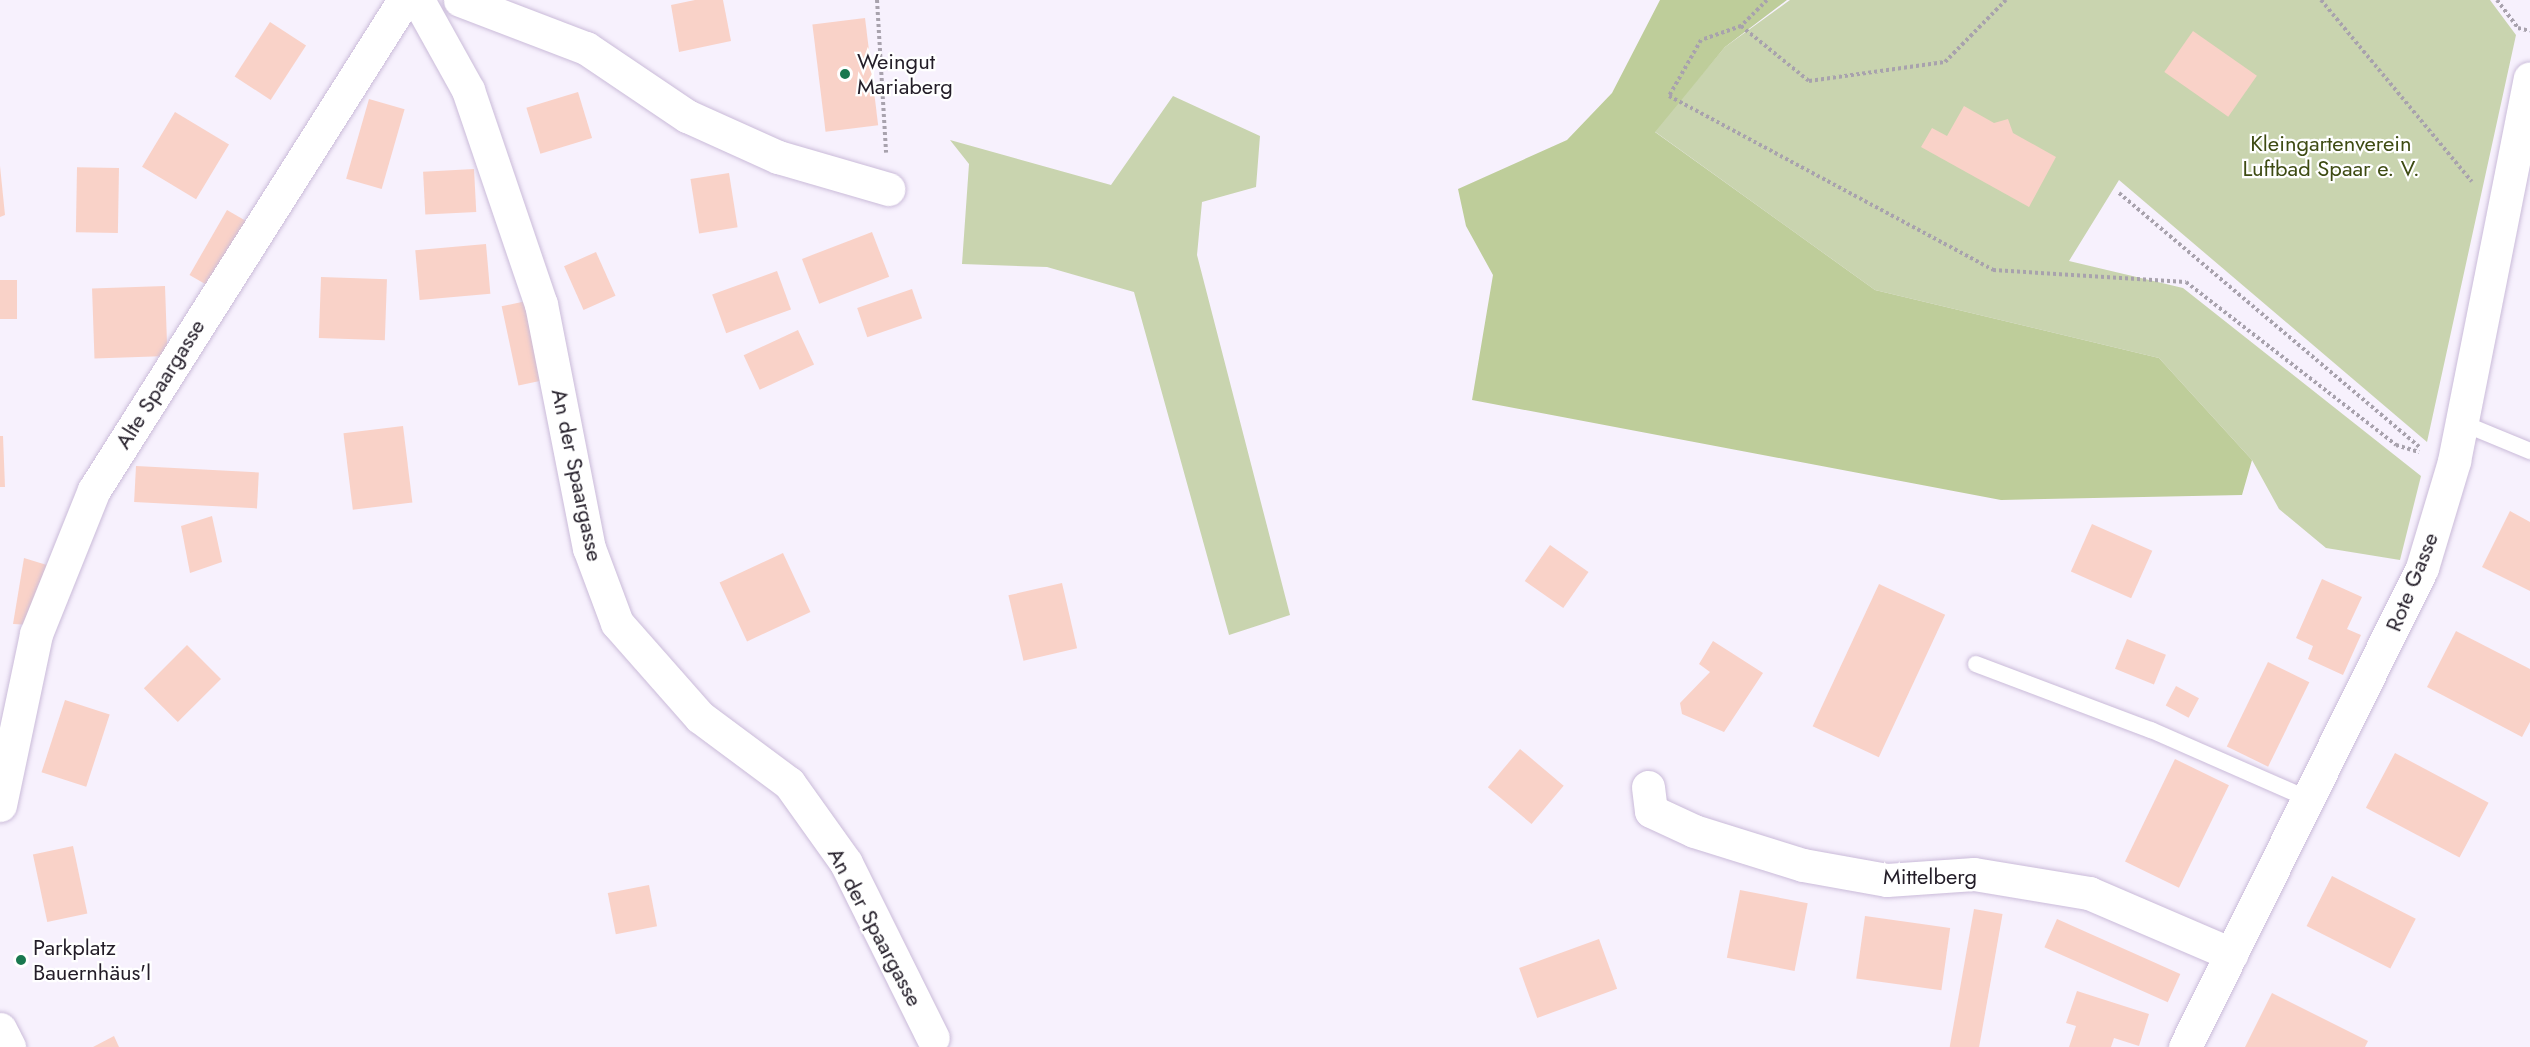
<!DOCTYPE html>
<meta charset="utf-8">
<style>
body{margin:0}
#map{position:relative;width:2530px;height:1047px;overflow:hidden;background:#f7f1fd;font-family:Jost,sans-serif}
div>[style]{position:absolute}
.green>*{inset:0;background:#c9d4af}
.forest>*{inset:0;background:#becd9a}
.building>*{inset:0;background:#f9d2c8;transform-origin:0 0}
.path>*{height:4px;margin-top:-2px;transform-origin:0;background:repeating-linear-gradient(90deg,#a8a2ad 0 3px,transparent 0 6px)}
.roads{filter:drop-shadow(0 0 2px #cabbd9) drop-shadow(0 0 2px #cabbd9)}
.lane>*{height:16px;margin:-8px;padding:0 8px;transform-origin:8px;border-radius:8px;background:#fff}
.street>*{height:33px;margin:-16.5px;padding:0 16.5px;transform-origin:16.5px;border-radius:16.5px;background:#fff}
.dots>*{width:16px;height:16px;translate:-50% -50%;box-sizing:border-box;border:3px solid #fff;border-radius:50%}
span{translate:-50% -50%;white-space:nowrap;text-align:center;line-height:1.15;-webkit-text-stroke:4.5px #fff;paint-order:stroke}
.poi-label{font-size:22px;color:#231d28}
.left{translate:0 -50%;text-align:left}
.park-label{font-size:22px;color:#3e4b13}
.street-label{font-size:22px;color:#231d28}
</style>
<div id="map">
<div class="green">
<i style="clip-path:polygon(1790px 0,2490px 0,2516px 35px,2427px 442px,2119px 180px,2069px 261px,2183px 288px,2421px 476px,2400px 560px,2326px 548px,2279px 509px,2252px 460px,2159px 358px,1875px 290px,1654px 131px,1725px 47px)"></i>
<i style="clip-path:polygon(1173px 96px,1260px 136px,1256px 187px,1202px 202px,1197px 255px,1290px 615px,1229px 635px,1134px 292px,1047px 267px,962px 264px,969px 164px,950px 140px,1111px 185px)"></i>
</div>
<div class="forest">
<i style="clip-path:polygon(1660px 0,1787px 0,1725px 47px,1655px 132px,1875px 290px,2159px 358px,2252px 460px,2242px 495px,2001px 500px,1472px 400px,1493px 275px,1466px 226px,1458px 189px,1567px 140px,1612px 93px)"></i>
</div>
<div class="building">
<i style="clip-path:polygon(695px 0,723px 0,731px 41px,679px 52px,671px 5px)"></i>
<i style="left:865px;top:18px;width:108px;height:53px;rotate:83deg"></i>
<i style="left:270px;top:22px;width:43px;height:65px;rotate:33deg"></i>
<i style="left:2193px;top:31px;width:78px;height:50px;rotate:35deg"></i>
<i style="left:578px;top:92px;width:48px;height:54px;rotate:73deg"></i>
<i style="left:369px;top:99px;width:37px;height:83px;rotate:16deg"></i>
<i style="clip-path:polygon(1964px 106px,1994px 123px,2008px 119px,2013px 133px,2056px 157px,2029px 207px,1921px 147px,1932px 128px,1947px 136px)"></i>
<i style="left:175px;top:112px;width:63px;height:64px;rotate:31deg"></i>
<i style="clip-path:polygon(0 166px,5px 215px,0 217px)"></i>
<i style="left:119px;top:168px;width:65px;height:42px;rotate:91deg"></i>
<i style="left:474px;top:169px;width:43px;height:51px;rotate:87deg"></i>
<i style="left:729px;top:173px;width:55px;height:39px;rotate:81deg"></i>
<i style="left:227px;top:210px;width:32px;height:75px;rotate:30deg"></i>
<i style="left:872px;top:232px;width:48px;height:75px;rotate:69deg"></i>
<i style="left:486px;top:244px;width:50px;height:71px;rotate:85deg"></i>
<i style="left:596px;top:252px;width:48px;height:35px;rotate:66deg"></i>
<i style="left:777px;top:271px;width:41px;height:69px;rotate:70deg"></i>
<i style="left:321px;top:277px;width:66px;height:61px;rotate:2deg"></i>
<i style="left:17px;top:280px;width:39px;height:17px;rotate:90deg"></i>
<i style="left:165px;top:286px;width:70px;height:73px;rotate:88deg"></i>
<i style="left:912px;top:289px;width:31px;height:58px;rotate:71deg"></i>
<i style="left:531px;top:300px;width:81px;height:30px;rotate:78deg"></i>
<i style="left:798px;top:330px;width:38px;height:60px;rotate:65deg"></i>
<i style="left:403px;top:426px;width:77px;height:60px;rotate:83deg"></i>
<i style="clip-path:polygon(0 436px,3px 436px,5px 487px,0 487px)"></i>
<i style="left:136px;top:466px;width:123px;height:36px;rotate:3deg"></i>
<i style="clip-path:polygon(2510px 511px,2530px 522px,2530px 591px,2482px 567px)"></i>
<i style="clip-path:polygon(212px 516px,222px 562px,190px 573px,181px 526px)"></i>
<i style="left:2092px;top:524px;width:66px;height:52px;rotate:24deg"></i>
<i style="left:1550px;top:545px;width:47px;height:44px;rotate:35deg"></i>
<i style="left:783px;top:553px;width:65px;height:70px;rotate:65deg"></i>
<i style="clip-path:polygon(24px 558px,50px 566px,31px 625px,13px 624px)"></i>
<i style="clip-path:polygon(2322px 579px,2362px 597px,2347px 629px,2361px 635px,2343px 675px,2308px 659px,2313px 646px,2296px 638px)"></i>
<i style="left:1062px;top:583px;width:67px;height:55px;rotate:77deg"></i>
<i style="left:1879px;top:584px;width:73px;height:157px;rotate:25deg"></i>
<i style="clip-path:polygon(2456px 631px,2530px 669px,2530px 722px,2522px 737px,2427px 687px)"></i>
<i style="left:2127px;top:639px;width:42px;height:32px;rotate:22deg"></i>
<i style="clip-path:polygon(1713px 641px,1763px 673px,1724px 732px,1682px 714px,1680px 703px,1710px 672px,1699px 664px)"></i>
<i style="left:187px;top:645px;width:48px;height:61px;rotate:45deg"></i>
<i style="left:2268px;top:662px;width:46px;height:94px;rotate:26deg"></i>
<i style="left:2176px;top:686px;width:26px;height:22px;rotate:28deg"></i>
<i style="left:65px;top:700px;width:47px;height:76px;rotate:18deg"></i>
<i style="left:1520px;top:749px;width:57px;height:50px;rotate:40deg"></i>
<i style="left:2395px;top:753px;width:106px;height:62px;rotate:28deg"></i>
<i style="left:2175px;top:759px;width:60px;height:114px;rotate:26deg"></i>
<i style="left:73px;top:846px;width:69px;height:41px;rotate:78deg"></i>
<i style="left:2332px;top:876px;width:94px;height:56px;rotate:27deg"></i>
<i style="left:649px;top:885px;width:42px;height:42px;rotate:79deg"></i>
<i style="left:1740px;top:890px;width:69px;height:69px;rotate:11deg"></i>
<i style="left:1974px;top:909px;width:29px;height:140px;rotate:10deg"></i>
<i style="left:1865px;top:916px;width:86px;height:63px;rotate:8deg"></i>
<i style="left:2057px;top:919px;width:135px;height:31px;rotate:24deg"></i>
<i style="left:1599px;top:939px;width:53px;height:85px;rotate:70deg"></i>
<i style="clip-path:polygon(2077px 991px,2149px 1014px,2139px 1046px,2114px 1038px,2111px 1047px,2069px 1047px,2076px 1026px,2066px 1023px)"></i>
<i style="clip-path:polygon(2272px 993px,2368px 1041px,2365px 1047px,2245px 1047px)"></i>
<i style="clip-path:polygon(114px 1036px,119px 1047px,93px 1047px)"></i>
</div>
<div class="path">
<i style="left:877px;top:0;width:153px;rotate:86.6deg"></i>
<i style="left:1767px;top:0;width:37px;rotate:135deg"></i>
<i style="left:1741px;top:26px;width:87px;rotate:39deg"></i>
<i style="left:1809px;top:81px;width:137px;rotate:-8deg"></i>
<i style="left:1945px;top:62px;width:87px;rotate:-45.5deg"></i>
<i style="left:2321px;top:0;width:236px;rotate:50.3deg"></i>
<i style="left:2497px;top:0;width:35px;rotate:53deg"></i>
<i style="left:2518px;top:28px;width:12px;rotate:14deg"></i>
<i style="left:1741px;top:26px;width:42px;rotate:160.7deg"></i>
<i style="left:1701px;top:40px;width:64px;rotate:119.7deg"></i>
<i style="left:1669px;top:96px;width:368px;rotate:28.2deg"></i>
<i style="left:1993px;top:270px;width:193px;rotate:3.6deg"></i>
<i style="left:2186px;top:282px;width:266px;rotate:37.8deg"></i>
<i style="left:2396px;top:445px;width:24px;rotate:17deg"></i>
<i style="left:2119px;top:193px;width:395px;rotate:40.2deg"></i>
</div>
<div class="roads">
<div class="lane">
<i style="left:2462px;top:423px;width:74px;rotate:22.4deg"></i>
<i style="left:1976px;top:664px;width:187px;rotate:20.7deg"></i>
<i style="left:2151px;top:730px;width:171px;rotate:23.7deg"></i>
</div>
<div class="street">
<i style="left:418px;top:0;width:103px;rotate:60.9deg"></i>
<i style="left:468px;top:90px;width:226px;rotate:71.2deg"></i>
<i style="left:541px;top:304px;width:249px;rotate:78.9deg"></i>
<i style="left:589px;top:548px;width:80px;rotate:69.5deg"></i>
<i style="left:617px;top:623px;width:125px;rotate:48.6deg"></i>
<i style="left:700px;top:717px;width:111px;rotate:36.6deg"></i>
<i style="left:789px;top:783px;width:98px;rotate:54.5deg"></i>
<i style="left:846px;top:863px;width:195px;rotate:63.6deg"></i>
<i style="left:460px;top:0;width:135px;rotate:20.9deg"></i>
<i style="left:586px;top:48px;width:122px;rotate:34deg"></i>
<i style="left:687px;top:116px;width:100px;rotate:24.3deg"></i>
<i style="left:778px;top:157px;width:115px;rotate:16.2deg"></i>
<i style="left:1648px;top:787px;width:24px;rotate:83deg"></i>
<i style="left:1651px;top:811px;width:47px;rotate:24.9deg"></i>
<i style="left:1694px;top:831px;width:114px;rotate:17.3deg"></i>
<i style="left:1803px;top:865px;width:85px;rotate:10.1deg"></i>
<i style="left:1887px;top:880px;width:87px;rotate:-3.9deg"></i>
<i style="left:1974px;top:874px;width:117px;rotate:9.4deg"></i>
<i style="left:2089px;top:893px;width:155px;rotate:23.2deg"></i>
<i style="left:0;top:805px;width:175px;rotate:-78.1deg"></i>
<i style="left:36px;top:634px;width:155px;rotate:-68.1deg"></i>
<i style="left:94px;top:490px;width:580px;rotate:-57.68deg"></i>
<i style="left:0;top:1029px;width:20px;rotate:63deg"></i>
<i style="left:2185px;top:1047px;width:534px;rotate:-63.67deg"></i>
<i style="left:2422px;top:568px;width:112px;rotate:-73.3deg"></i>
<i style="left:2454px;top:461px;width:390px;rotate:-78.8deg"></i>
</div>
</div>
<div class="dots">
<i style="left:845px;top:74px;background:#19784f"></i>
<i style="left:21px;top:960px;background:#19784f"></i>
</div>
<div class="poi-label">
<span class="left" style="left:857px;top:74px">Weingut<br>Mariaberg</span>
<span class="left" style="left:33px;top:960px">Parkplatz<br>Bauernhäus'l</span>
</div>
<div class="park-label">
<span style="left:2331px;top:156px">Kleingartenverein<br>Luftbad Spaar e. V.</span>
</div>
<div class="street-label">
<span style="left:160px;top:384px;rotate:-58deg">Alte Spaargasse</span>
<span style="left:577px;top:475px;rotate:78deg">An der Spaargasse</span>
<span style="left:2412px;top:582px;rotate:-68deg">Rote Gasse</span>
<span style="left:1930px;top:877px">Mittelberg</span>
<span style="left:875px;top:927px;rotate:62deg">An der Spaargasse</span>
</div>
</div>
